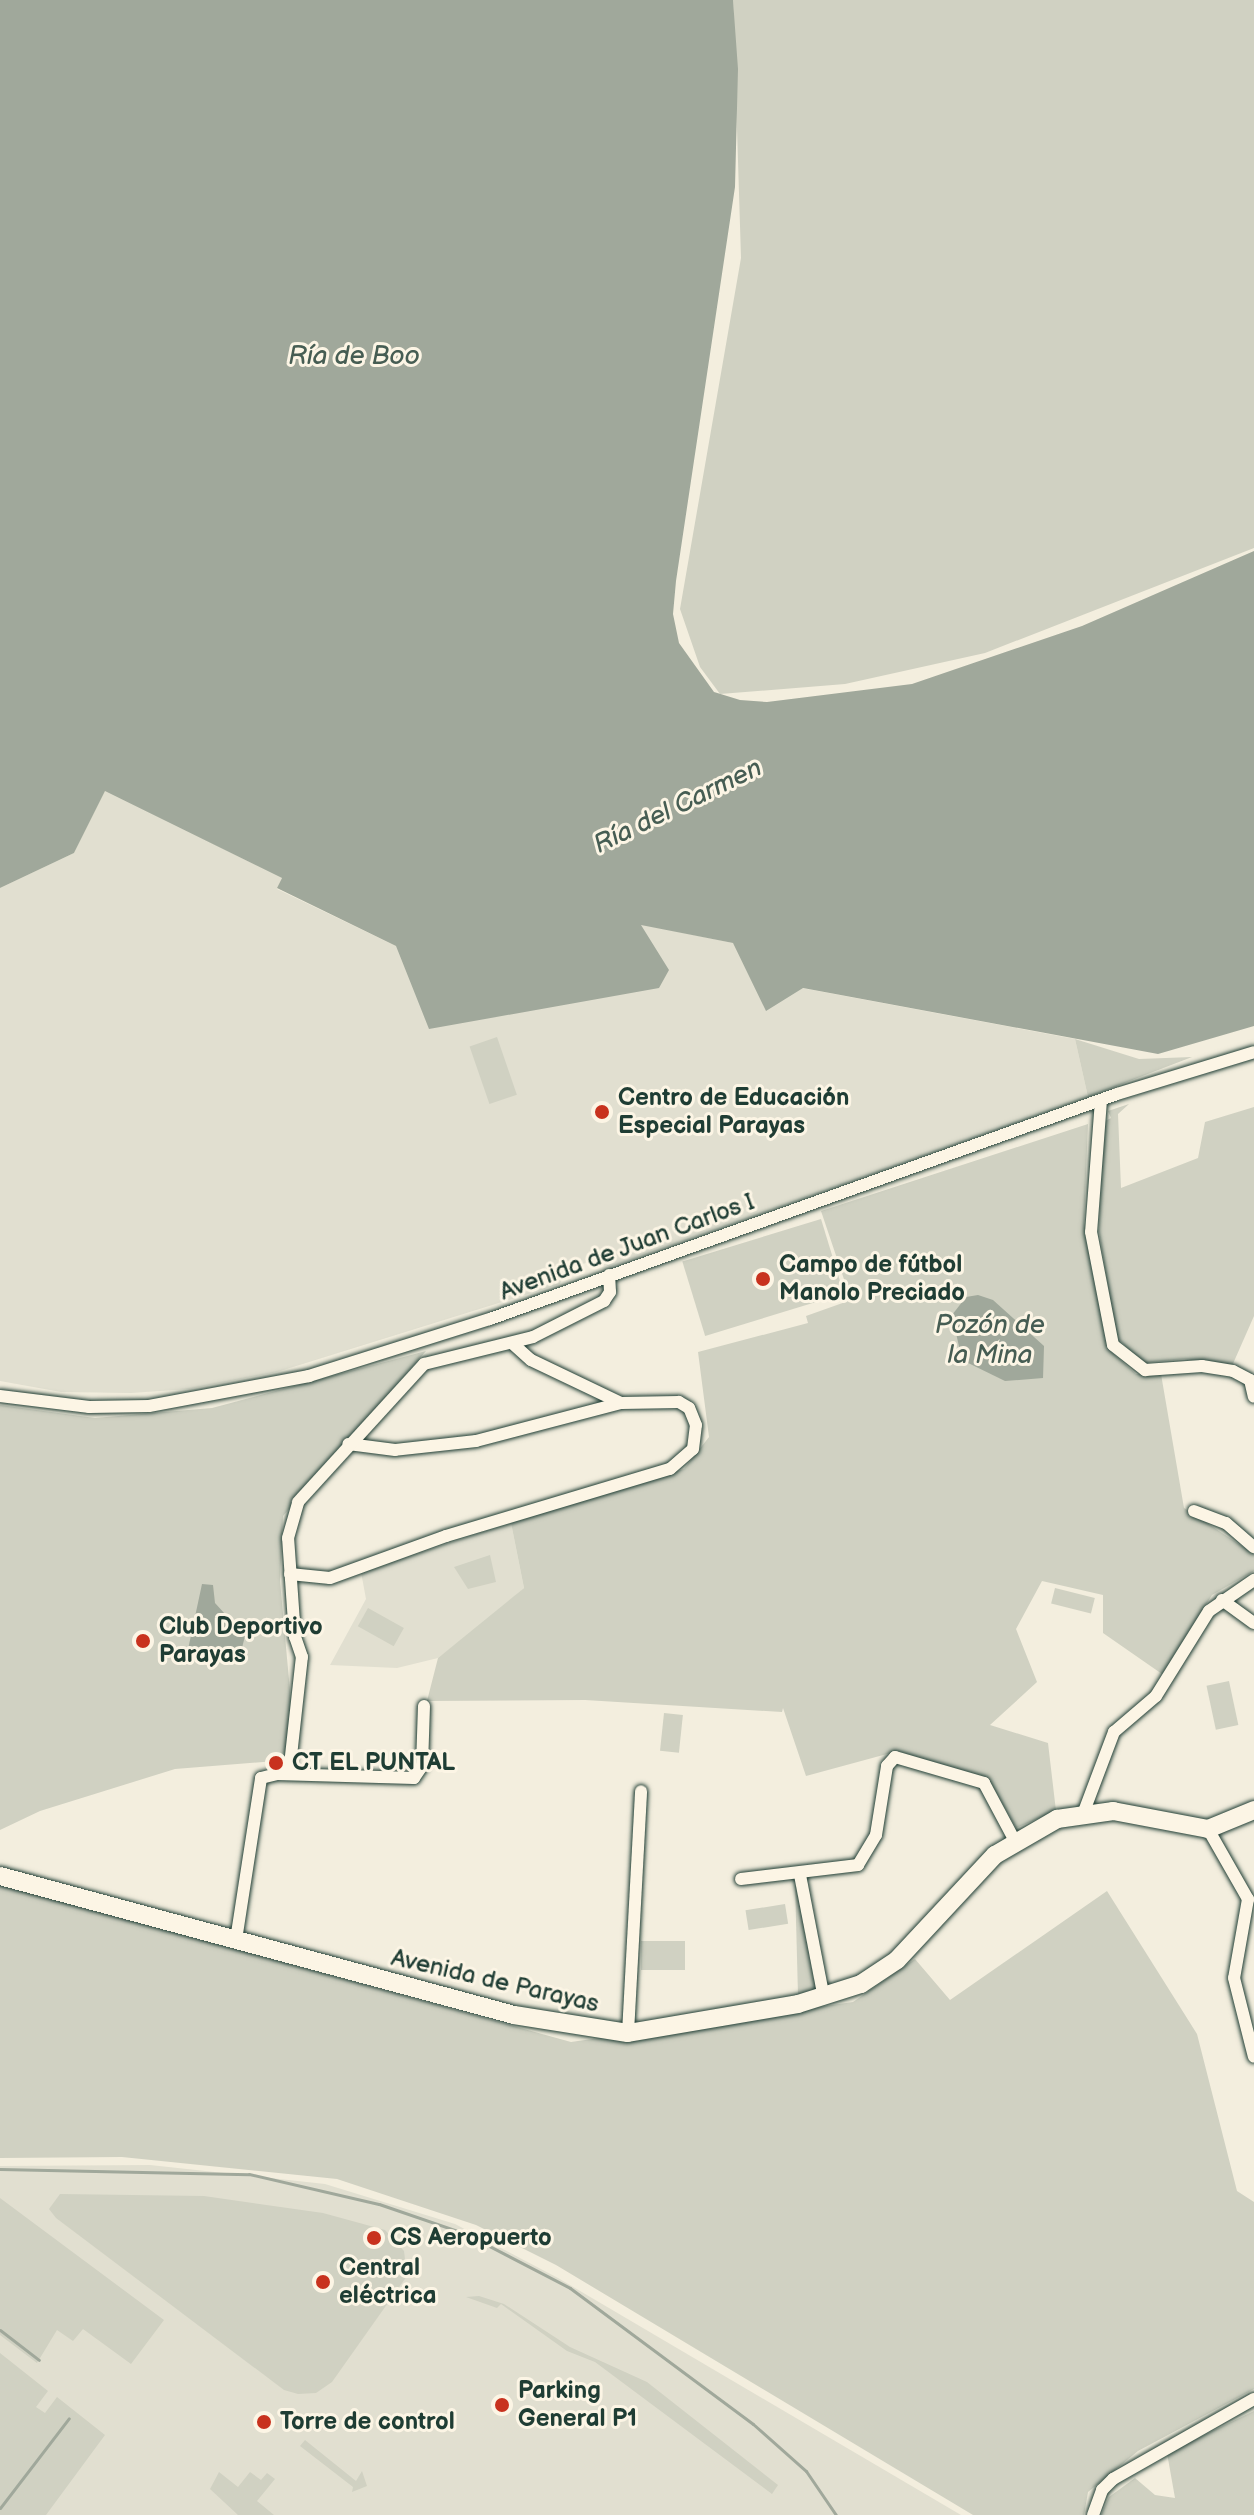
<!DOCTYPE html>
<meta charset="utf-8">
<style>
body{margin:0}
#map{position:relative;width:1254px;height:2515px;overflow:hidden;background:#f3eede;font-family:"Balsamiq Sans",sans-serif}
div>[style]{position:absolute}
.built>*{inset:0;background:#e1dfd0}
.green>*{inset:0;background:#d0d1c2;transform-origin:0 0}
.water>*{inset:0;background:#a0a89b}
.stream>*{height:3px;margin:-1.5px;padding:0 1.5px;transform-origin:1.5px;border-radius:1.5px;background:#a0a89b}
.roads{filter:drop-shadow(0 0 2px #1f3d34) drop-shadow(0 0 2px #1f3d34)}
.street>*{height:12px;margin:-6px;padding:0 6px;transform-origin:6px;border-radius:6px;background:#fcf5e5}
.secondary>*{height:18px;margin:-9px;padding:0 9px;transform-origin:9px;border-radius:9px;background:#fcf5e5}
.dots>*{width:22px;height:22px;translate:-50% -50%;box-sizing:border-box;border:4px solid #fcf5e5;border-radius:50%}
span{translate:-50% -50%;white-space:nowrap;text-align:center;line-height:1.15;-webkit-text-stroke:6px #fcf5e5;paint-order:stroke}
.poi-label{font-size:24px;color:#1f3d34;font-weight:700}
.left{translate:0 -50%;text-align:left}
.street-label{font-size:24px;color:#1f3d34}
.water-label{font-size:26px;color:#465d53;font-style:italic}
</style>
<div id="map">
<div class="built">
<i style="clip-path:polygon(105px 790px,282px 878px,277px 889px,396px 946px,640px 924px,733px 943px,802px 988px,1075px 1039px,1088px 1097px,610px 1267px,595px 1260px,565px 1270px,560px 1284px,277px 1372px,189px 1389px,131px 1393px,61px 1392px,0 1381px,0 888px,74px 853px)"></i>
<i style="clip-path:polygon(511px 1523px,524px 1588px,481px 1625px,438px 1658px,397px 1668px,330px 1665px,366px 1599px,361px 1572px)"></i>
<i style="clip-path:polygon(150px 2165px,325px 2184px,455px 2224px,558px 2278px,961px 2515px,0 2515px,0 2166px)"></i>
</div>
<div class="green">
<i style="clip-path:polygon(733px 0,1254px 0,1254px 548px,985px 653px,845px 684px,720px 694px,700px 667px,680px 609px,741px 258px)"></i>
<i style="left:497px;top:1037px;width:61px;height:29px;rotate:71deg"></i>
<i style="clip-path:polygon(1075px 1039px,1139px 1059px,1192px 1057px,1088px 1097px)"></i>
<i style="clip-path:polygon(1129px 1104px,1118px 1114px,1121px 1188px,1198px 1158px,1205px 1122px,1254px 1107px,1254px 1316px,1232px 1366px,1184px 1359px,1142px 1363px,1116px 1336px,1099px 1231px,1103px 1122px,1111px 1118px,1108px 1111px)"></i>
<i style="clip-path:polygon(1088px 1124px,1084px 1223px,1109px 1350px,1136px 1374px,1161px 1374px,1184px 1508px,1254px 1554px,1254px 1571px,1212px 1595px,1162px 1674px,1103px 1633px,1103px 1595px,1042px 1581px,1016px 1629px,1037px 1682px,990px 1725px,1048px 1743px,1056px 1811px,1016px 1828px,991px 1783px,898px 1751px,806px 1776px,783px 1708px,782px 1712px,585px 1700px,427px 1701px,438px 1658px,524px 1588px,511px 1523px,684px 1469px,709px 1437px,698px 1352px,808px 1323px,806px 1316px,851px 1300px,821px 1211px)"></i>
<i style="left:821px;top:1219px;width:78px;height:145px;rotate:73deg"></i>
<i style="clip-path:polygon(426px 1351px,283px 1516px,280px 1581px,291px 1702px,287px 1760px,175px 1769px,40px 1811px,0 1830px,0 1405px,95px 1418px,212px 1408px)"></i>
<i style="clip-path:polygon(490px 1555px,496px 1582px,468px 1589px,454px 1567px)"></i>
<i style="left:1055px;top:1588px;width:41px;height:16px;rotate:14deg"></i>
<i style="left:368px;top:1608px;width:41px;height:21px;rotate:29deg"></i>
<i style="left:1229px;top:1681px;width:45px;height:23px;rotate:78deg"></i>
<i style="left:664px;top:1713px;width:19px;height:38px;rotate:6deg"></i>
<i style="clip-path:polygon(795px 1882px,818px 1991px,798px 1995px)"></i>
<i style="clip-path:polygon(0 1884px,571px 2042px,853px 2002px,915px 1959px,950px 2000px,1107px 1891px,1197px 2034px,1237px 2191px,1254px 2202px,1254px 2389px,1138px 2451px,1088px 2492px,1084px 2515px,973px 2515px,556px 2265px,476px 2225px,337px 2179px,122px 2157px,0 2158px)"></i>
<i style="left:785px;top:1904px;width:20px;height:40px;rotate:81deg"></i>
<i style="left:641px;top:1941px;width:44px;height:29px"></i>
<i style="clip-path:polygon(60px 2194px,204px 2196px,323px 2213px,385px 2230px,404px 2251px,407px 2276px,332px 2382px,316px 2393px,298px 2394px,284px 2390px,56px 2218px,49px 2209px)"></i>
<i style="clip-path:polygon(0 2198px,164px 2320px,131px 2364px,83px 2329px,73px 2341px,57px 2330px,37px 2363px,0 2335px)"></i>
<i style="clip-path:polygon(479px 2296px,504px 2304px,570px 2347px,647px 2382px,778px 2485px,772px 2494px,595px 2362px,567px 2351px,501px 2304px,497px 2308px,466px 2297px)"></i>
<i style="clip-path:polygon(0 2353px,48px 2391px,36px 2407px,45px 2413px,57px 2397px,105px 2435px,46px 2515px,0 2515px)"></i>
<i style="clip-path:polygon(1254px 2411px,1254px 2515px,1101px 2515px,1109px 2497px,1135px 2478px,1155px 2495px,1175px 2498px,1167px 2453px)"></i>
<i style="clip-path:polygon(305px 2440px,356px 2481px,362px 2471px,367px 2486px,352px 2492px,353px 2487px,300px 2446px)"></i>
<i style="clip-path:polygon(219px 2472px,238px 2487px,250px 2472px,261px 2480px,267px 2473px,275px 2479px,257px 2501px,274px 2515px,238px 2515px,210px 2489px)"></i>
</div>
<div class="water">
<i style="clip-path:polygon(0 0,733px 0,738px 69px,735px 187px,676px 581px,673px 614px,679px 643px,714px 692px,740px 700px,767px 702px,912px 684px,1082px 626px,1254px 551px,1254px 1026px,1158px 1054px,803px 988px,766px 1011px,733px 943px,641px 925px,669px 970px,659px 988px,429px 1029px,396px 946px,277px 888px,282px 878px,105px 791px,74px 853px,0 888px)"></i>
<i style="clip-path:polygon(978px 1295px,993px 1300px,1044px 1346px,1043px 1378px,1005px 1381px,962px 1360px,952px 1315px,966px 1297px)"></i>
<i style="clip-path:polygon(202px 1584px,213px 1585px,215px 1603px,245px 1636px,241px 1652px,231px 1658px,187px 1654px)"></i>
</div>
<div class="stream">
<i style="left:0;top:2169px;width:249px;rotate:1.2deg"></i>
<i style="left:249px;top:2174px;width:133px;rotate:13deg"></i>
<i style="left:379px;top:2204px;width:92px;rotate:19deg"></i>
<i style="left:466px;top:2234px;width:117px;rotate:27.4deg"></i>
<i style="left:570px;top:2288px;width:228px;rotate:36.6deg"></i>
<i style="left:753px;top:2424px;width:71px;rotate:41.6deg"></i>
<i style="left:806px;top:2471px;width:53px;rotate:55.7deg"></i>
<i style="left:0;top:2330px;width:49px;rotate:37.6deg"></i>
<i style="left:0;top:2508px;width:113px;rotate:-52.5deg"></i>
</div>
<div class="roads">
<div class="street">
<i style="left:1101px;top:1100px;width:132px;rotate:94.3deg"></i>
<i style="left:1091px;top:1232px;width:115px;rotate:79deg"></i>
<i style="left:1113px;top:1345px;width:41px;rotate:38deg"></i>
<i style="left:1145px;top:1370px;width:57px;rotate:-4deg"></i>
<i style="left:1202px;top:1366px;width:31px;rotate:9deg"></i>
<i style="left:1233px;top:1371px;width:19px;rotate:28deg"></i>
<i style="left:512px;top:1343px;width:25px;rotate:42deg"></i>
<i style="left:531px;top:1360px;width:100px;rotate:25.5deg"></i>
<i style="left:1250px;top:1380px;width:17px;rotate:77deg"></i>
<i style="left:0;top:1396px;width:90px;rotate:7deg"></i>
<i style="left:89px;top:1407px;width:60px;rotate:-1deg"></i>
<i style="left:149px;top:1406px;width:163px;rotate:-10.6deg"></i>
<i style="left:309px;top:1376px;width:190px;rotate:-17.5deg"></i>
<i style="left:490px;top:1319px;width:666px;rotate:-19.74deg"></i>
<i style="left:1117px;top:1094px;width:143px;rotate:-17deg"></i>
<i style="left:1194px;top:1511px;width:34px;rotate:21deg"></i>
<i style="left:1226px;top:1523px;width:37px;rotate:41deg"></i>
<i style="left:290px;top:1574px;width:40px;rotate:5.7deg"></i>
<i style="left:330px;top:1578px;width:123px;rotate:-19.9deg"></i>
<i style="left:446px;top:1536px;width:234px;rotate:-16.7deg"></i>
<i style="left:670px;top:1469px;width:30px;rotate:-41deg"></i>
<i style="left:693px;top:1449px;width:24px;rotate:-83deg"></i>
<i style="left:696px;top:1425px;width:18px;rotate:-112deg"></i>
<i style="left:689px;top:1408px;width:12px;rotate:-149deg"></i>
<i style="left:679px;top:1402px;width:58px;rotate:179deg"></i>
<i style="left:621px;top:1403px;width:150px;rotate:165.3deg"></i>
<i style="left:476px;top:1441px;width:81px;rotate:173.7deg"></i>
<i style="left:395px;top:1450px;width:47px;rotate:-172.7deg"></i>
<i style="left:1222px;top:1600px;width:39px;rotate:36deg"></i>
<i style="left:289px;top:1774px;width:118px;rotate:-83.7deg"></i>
<i style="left:302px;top:1657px;width:21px;rotate:-109deg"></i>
<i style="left:295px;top:1637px;width:99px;rotate:-94deg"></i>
<i style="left:288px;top:1538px;width:37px;rotate:-74deg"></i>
<i style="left:298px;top:1502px;width:187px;rotate:-47.6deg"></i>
<i style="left:424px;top:1364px;width:112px;rotate:-13.9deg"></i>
<i style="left:533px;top:1337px;width:80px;rotate:-26.9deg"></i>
<i style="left:604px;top:1301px;width:11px;rotate:-56deg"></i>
<i style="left:610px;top:1292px;width:17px;rotate:-93deg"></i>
<i style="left:1083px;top:1814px;width:88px;rotate:-69.3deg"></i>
<i style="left:1114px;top:1732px;width:55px;rotate:-40.6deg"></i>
<i style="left:1156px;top:1696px;width:100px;rotate:-58.1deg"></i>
<i style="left:1209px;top:1611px;width:55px;rotate:-34.6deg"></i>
<i style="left:1208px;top:1829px;width:81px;rotate:60.3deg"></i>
<i style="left:1248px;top:1899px;width:80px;rotate:100deg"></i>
<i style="left:1234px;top:1978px;width:81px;rotate:75.8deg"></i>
<i style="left:800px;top:1875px;width:125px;rotate:79deg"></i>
<i style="left:741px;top:1879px;width:118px;rotate:-6.8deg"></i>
<i style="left:858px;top:1865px;width:35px;rotate:-59deg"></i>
<i style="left:876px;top:1835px;width:70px;rotate:-80.9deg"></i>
<i style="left:887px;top:1766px;width:12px;rotate:-48deg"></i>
<i style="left:895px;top:1757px;width:93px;rotate:16.3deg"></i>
<i style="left:984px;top:1783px;width:66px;rotate:61.9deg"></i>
<i style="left:236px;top:1940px;width:164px;rotate:-81.2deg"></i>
<i style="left:261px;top:1778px;width:16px;rotate:-14deg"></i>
<i style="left:277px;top:1774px;width:137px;rotate:1.7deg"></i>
<i style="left:414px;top:1778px;width:14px;rotate:-56deg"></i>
<i style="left:422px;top:1766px;width:60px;rotate:-88.1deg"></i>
<i style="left:628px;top:2033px;width:242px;rotate:-86.9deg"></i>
<i style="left:1093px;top:2515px;width:27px;rotate:-70deg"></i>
<i style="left:1102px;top:2490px;width:16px;rotate:-45deg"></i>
<i style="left:1113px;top:2479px;width:162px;rotate:-29.6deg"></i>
</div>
<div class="secondary">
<i style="left:0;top:1876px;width:532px;rotate:15.13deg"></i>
<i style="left:514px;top:2015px;width:115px;rotate:9deg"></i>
<i style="left:628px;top:2033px;width:172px;rotate:-9.7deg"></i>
<i style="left:798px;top:2004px;width:66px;rotate:-17.6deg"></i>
<i style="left:861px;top:1984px;width:43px;rotate:-33.7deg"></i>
<i style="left:897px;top:1960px;width:144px;rotate:-47deg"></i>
<i style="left:995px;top:1855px;width:72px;rotate:-30.1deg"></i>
<i style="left:1057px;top:1819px;width:57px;rotate:-8.1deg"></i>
<i style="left:1113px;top:1811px;width:97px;rotate:10.7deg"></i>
<i style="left:1208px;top:1829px;width:50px;rotate:-22.4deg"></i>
</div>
</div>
<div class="dots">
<i style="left:602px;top:1112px;background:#c8321e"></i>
<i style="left:763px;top:1279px;background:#c8321e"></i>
<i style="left:143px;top:1641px;background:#c8321e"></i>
<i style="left:276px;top:1763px;background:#c8321e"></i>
<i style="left:374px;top:2238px;background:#c8321e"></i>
<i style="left:323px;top:2282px;background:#c8321e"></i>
<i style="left:502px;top:2405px;background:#c8321e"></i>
<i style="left:264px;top:2422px;background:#c8321e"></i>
</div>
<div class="poi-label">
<span class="left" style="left:618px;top:1112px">Centro de Educación<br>Especial Parayas</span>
<span class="left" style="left:779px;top:1279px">Campo de fútbol<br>Manolo Preciado</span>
<span class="left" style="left:159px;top:1641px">Club Deportivo<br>Parayas</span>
<span class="left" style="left:292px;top:1763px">CT EL PUNTAL</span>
<span class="left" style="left:390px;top:2238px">CS Aeropuerto</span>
<span class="left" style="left:339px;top:2282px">Central<br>eléctrica</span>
<span class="left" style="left:518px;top:2405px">Parking<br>General P1</span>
<span class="left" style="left:280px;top:2422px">Torre de control</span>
</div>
<div class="street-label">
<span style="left:627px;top:1247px;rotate:-20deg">Avenida de Juan Carlos I</span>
<span style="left:495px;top:1981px;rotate:13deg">Avenida de Parayas</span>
</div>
<div class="water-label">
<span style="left:354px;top:357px">Ría de Boo</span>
<span style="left:678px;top:807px;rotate:-26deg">Ría del Carmen</span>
<span style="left:990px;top:1341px">Pozón de<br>la Mina</span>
</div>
</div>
